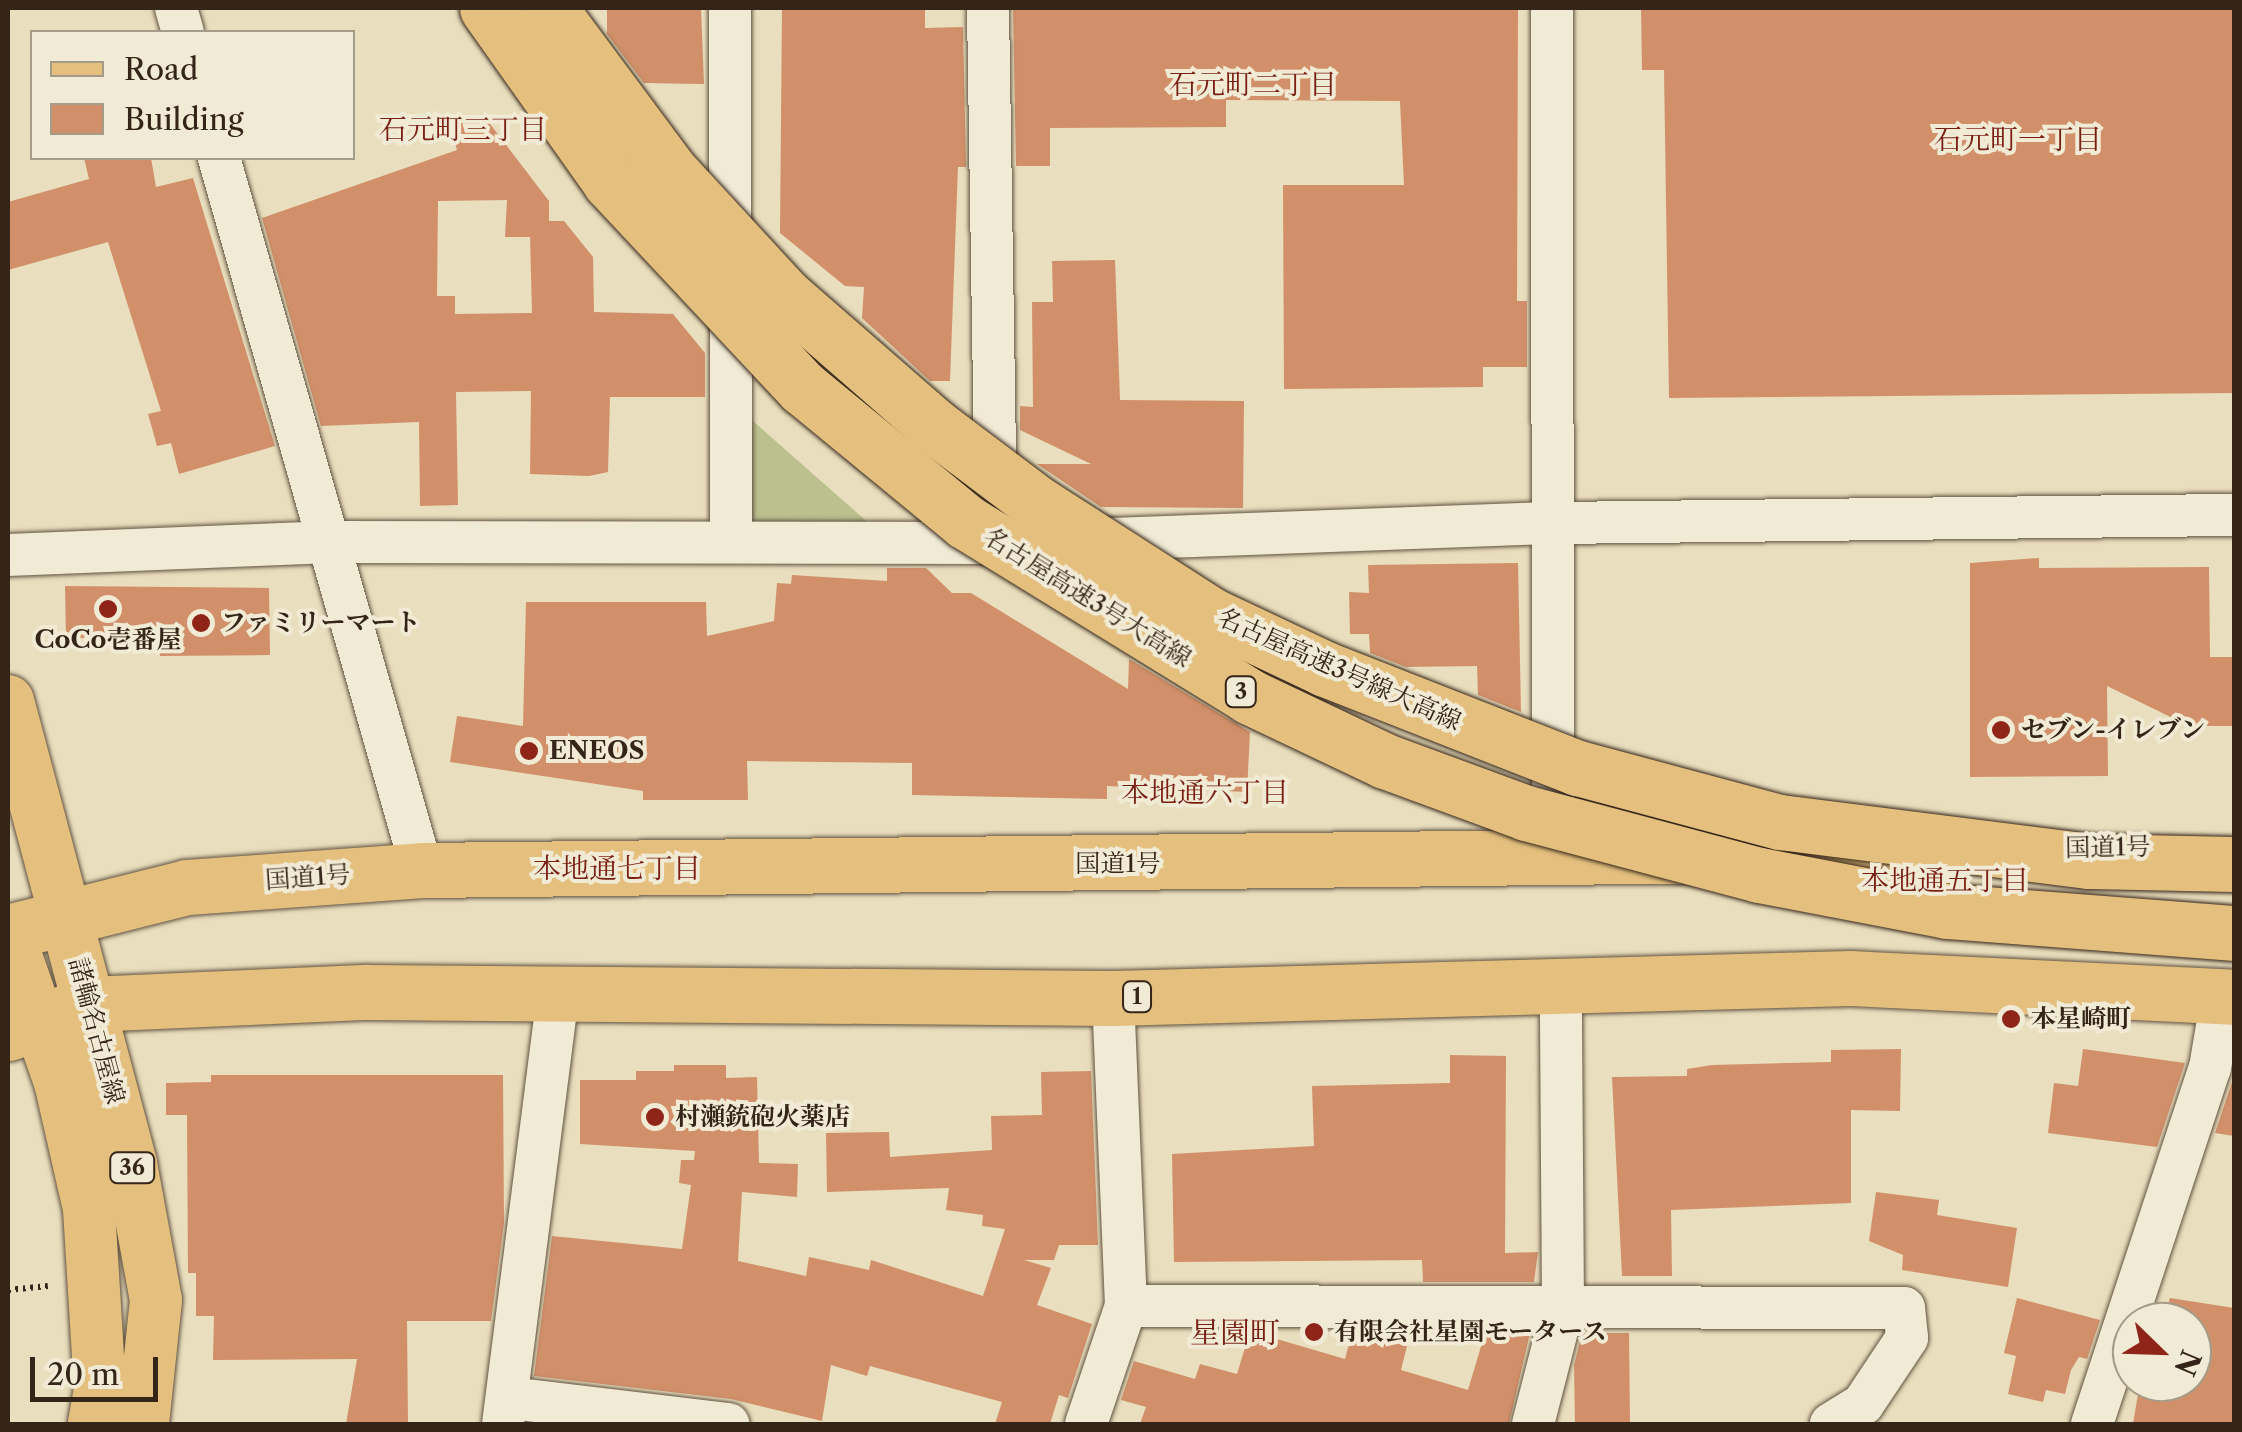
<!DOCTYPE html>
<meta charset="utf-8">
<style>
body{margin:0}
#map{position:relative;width:2242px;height:1432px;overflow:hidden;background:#e9debd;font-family:"Libre Caslon Text","Noto Serif JP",serif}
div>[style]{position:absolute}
.green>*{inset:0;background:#bbc08e}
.building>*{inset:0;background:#d1906a}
.path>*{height:6px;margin-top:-3px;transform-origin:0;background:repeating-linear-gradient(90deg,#342518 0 2.5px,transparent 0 7.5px)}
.roads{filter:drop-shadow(0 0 2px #615341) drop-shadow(0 0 2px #615341)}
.minor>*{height:42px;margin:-21px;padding:0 21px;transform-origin:21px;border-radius:21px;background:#f1ead4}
.major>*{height:52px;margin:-26px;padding:0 26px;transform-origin:26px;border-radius:26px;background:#e4bf7e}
.highway>*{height:55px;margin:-27.5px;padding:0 27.5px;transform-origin:27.5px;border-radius:27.5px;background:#e4bf7e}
.bridges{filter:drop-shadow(0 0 2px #342518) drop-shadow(0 0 2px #342518)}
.highway-bridge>*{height:55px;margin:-27.5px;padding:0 27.5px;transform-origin:27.5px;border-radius:27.5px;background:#e4bf7e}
.dots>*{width:28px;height:28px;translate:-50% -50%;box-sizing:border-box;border:5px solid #f1ead4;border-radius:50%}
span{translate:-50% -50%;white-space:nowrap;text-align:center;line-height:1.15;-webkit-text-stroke:8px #f1ead4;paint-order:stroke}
.shield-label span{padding:2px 8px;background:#f1ead4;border:2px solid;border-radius:8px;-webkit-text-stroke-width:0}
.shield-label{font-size:22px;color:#342518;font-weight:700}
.street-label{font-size:25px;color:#342518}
.poi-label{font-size:25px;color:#342518;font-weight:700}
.left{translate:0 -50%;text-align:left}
.neighbourhood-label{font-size:28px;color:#7a1f14}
.quarter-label{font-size:30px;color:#7a1f14}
.frame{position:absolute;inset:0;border:10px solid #342518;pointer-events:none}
.legend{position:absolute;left:30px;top:30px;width:325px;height:130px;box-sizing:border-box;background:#f1ead4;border:2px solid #a59b89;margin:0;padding:12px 18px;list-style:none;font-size:30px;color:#342518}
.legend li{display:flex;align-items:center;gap:20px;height:50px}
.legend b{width:50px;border:2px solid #a59b89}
.north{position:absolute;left:2112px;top:1302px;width:100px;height:100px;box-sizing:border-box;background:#f1ead4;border:2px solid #a59b89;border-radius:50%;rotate:113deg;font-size:28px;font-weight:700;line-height:40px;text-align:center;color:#342518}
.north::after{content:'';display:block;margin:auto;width:35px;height:45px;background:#8f2418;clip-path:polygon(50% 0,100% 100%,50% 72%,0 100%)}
.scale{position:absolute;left:30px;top:1357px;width:128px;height:45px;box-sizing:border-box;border:5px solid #342518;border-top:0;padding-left:12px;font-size:30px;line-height:35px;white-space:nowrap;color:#342518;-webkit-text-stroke:8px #f1ead4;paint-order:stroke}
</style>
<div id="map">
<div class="green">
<i style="clip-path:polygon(737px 407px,872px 526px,739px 530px)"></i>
</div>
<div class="building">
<i style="clip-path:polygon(607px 8px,701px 8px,704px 84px,644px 83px,607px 34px)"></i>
<i style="clip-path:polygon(782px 8px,925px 8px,925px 28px,963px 27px,966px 167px,958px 167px,950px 381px,930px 381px,862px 318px,864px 287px,845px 286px,780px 233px)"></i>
<i style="clip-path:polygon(1013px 8px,1518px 8px,1517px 301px,1527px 301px,1527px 367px,1483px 367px,1483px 387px,1284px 389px,1283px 185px,1404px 185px,1400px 101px,1226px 100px,1226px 127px,1050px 128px,1050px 166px,1016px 166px)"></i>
<i style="clip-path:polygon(1641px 8px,2234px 8px,2234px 393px,1669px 398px,1664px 70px,1642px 70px)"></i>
<i style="clip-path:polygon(evenodd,449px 120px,487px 120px,549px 201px,549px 221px,564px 221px,593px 257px,594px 312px,673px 314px,705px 353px,705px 397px,610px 397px,608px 472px,589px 476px,530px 474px,531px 391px,456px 392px,458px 505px,420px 506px,419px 422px,321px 426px,262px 218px,457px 150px,449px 120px,507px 200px,505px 237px,530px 237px,532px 313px,455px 314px,455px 296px,437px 296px,438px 201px,507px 200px)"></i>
<i style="clip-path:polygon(84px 158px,151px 158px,156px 187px,193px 178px,275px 446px,179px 474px,171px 443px,157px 446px,148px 414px,161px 411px,108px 242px,8px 270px,8px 202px,89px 179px)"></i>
<i style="clip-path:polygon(1115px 260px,1120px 400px,1244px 401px,1243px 508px,1101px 507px,1037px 464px,1091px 464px,1020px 430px,1020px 406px,1033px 407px,1032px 302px,1053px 302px,1052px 261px)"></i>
<i style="clip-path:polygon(2039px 558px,2039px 568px,2209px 567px,2210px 657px,2234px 657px,2234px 726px,2189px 726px,2107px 686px,2108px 776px,1970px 777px,1970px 563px)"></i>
<i style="clip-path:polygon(1518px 563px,1521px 712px,1478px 695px,1477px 666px,1406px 667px,1370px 653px,1369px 634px,1350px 634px,1349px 592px,1369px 593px,1368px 565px)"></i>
<i style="clip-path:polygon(887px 568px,926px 568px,952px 593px,971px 593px,1128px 689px,1129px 659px,1250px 732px,1247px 792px,1107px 786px,1107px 799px,912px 795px,912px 763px,747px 761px,748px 800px,643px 800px,643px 791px,450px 762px,457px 716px,523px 726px,526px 602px,706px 602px,707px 636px,774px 621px,777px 583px,791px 584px,792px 575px,887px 581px)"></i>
<i style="clip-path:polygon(65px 586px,269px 588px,270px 655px,160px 656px,159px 637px,66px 638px)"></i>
<i style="clip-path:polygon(1901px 1049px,1900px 1111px,1851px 1110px,1851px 1203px,1671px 1210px,1672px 1276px,1622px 1276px,1612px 1077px,1687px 1076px,1687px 1069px,1712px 1065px,1831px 1062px,1831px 1050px)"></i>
<i style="clip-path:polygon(2083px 1049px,2185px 1063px,2157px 1147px,2048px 1133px,2054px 1083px,2078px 1086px)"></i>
<i style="clip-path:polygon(1450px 1055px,1506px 1056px,1505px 1253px,1538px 1252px,1534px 1282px,1423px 1282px,1422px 1260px,1174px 1262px,1172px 1154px,1314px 1146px,1312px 1086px,1450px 1083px)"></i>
<i style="clip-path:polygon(674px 1065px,726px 1065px,726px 1078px,757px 1077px,759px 1163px,798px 1164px,797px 1197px,742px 1192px,738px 1261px,806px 1276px,809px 1257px,869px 1270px,871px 1260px,983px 1296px,1005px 1229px,982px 1226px,983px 1215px,946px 1210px,949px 1188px,827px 1192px,826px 1133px,889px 1132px,890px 1157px,992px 1150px,991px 1116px,1042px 1115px,1041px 1072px,1091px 1071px,1098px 1245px,1059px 1245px,1054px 1260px,1024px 1260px,1051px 1268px,1037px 1305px,1092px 1324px,1068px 1398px,1059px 1395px,1050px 1424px,995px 1424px,1002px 1402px,870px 1366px,867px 1376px,831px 1365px,822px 1421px,731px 1399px,534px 1376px,552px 1236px,682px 1249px,691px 1185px,679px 1183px,681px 1160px,694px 1160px,695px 1151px,580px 1144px,580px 1080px,636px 1080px,636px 1071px,674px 1071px)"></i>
<i style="clip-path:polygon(2234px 1073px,2234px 1136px,2215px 1133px,2234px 1076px)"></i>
<i style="clip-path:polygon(211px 1075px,503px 1075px,504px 1223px,491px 1321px,407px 1321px,408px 1424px,346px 1424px,357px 1359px,213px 1360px,214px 1316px,196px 1316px,196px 1273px,188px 1273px,187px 1115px,166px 1115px,166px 1083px,211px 1082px)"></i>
<i style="clip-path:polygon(1876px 1192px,1939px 1200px,1937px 1215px,2017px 1228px,2008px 1287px,1902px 1270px,1903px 1255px,1869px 1241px)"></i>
<i style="clip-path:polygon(2017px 1298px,2100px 1320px,2087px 1359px,2079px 1357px,2071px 1370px,2065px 1394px,2046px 1390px,2043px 1402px,2008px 1394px,2016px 1356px,2004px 1353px)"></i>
<i style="clip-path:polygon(2170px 1298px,2234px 1308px,2234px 1424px,2133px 1424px,2140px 1382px,2192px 1382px,2192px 1322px,2152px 1322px,2159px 1302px,2168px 1304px)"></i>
<i style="clip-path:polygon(1250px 1331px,1345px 1359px,1352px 1332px,1407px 1346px,1401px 1370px,1468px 1390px,1485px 1333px,1530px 1333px,1509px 1424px,1140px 1424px,1146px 1407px,1121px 1400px,1134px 1361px,1195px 1379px,1200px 1364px,1237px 1374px)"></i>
<i style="clip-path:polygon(1582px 1333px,1629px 1333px,1630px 1424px,1575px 1424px,1574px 1365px)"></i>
</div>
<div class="path">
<i style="left:8px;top:1290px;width:40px;rotate:-5.7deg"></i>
</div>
<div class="roads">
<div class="minor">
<i style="left:176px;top:8px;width:25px;rotate:74deg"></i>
<i style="left:730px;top:8px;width:532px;rotate:89.89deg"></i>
<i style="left:988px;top:8px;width:485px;rotate:89.1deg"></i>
<i style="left:1552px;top:8px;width:779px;rotate:89.93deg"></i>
<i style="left:219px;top:158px;width:740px;rotate:74.09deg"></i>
<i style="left:1085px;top:540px;width:470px;rotate:-2.1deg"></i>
<i style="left:1555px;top:523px;width:679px;rotate:-0.68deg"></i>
<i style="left:8px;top:555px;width:323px;rotate:-2.3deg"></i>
<i style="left:331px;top:542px;width:673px;rotate:0.09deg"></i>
<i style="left:1126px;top:1306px;width:778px;rotate:0.15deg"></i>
<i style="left:1904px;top:1308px;width:30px;rotate:84deg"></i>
<i style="left:1907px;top:1338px;width:79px;rotate:123.7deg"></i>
<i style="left:1863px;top:1404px;width:38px;rotate:148deg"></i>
<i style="left:510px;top:1398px;width:220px;rotate:6.8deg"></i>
<i style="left:503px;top:1424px;width:431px;rotate:-82.7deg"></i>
<i style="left:1086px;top:1424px;width:125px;rotate:-71.3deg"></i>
<i style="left:1126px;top:1306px;width:308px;rotate:-92.4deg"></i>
<i style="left:1533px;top:1424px;width:121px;rotate:-75.6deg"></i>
<i style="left:1563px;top:1307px;width:321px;rotate:-90.4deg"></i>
<i style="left:2092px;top:1424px;width:375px;rotate:-71.7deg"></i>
<i style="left:2210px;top:1068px;width:73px;rotate:-80.5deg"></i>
</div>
<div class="major">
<i style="left:8px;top:701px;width:479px;rotate:75.1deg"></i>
<i style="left:131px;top:1164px;width:138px;rotate:79.6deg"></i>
<i style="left:156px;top:1300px;width:125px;rotate:96deg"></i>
<i style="left:8px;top:933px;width:158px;rotate:70.8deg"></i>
<i style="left:60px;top:1082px;width:130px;rotate:77.1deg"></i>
<i style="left:89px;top:1209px;width:180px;rotate:86.5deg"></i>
<i style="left:100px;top:1389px;width:36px;rotate:100deg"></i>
</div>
<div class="highway">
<i style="left:8px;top:932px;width:185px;rotate:-14.1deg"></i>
<i style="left:187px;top:887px;width:236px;rotate:-4.1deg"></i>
<i style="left:422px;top:870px;width:1471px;rotate:-0.66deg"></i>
<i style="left:8px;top:1033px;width:86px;rotate:-19.7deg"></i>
<i style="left:89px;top:1004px;width:279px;rotate:-2.5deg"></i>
<i style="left:368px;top:992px;width:745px;rotate:0.46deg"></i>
<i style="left:1113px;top:998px;width:737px;rotate:-1.55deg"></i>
<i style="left:1850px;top:978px;width:384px;rotate:2.8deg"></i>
</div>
</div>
<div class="bridges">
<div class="highway-bridge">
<i style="left:487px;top:8px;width:213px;rotate:54.7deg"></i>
<i style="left:610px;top:182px;width:282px;rotate:46.9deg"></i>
<i style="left:803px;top:388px;width:211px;rotate:39.4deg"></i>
<i style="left:966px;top:522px;width:334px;rotate:31.6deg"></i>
<i style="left:1250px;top:697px;width:149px;rotate:25.4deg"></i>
<i style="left:1385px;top:761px;width:150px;rotate:20.2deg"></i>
<i style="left:1526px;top:813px;width:241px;rotate:14.9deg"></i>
<i style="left:1759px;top:875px;width:191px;rotate:10.8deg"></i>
<i style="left:1947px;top:911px;width:288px;rotate:4.4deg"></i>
<i style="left:549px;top:8px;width:204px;rotate:53.4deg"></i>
<i style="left:671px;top:172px;width:166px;rotate:47.4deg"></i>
<i style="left:783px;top:294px;width:199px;rotate:41.1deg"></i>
<i style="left:933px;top:425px;width:131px;rotate:37deg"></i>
<i style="left:1038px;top:504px;width:206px;rotate:32.7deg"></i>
<i style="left:1211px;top:615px;width:126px;rotate:25.3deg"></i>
<i style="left:1325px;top:669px;width:272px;rotate:21.4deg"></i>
<i style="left:1578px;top:768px;width:209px;rotate:15deg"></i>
<i style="left:1780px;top:822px;width:312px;rotate:7.2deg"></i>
<i style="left:2090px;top:861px;width:144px;rotate:1.2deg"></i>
</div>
</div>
<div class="dots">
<i style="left:108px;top:609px;background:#8f2418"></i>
<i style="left:201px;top:623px;background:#8f2418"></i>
<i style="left:2001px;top:730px;background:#8f2418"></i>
<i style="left:529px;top:751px;background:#8f2418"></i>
<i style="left:2011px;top:1019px;background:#8f2418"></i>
<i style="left:655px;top:1117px;background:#8f2418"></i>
<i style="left:1314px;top:1332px;background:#8f2418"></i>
</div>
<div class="shield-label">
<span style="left:1241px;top:692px">3</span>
<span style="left:1137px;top:997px">1</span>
<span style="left:132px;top:1168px">36</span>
</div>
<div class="street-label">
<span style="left:1087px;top:598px;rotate:32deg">名古屋高速3号大高線</span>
<span style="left:1339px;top:670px;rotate:24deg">名古屋高速3号線大高線</span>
<span style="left:2108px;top:848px;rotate:-1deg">国道1号</span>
<span style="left:1118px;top:864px">国道1号</span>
<span style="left:308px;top:878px;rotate:-4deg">国道1号</span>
<span style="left:96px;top:1031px;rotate:75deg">諸輪名古屋線</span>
</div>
<div class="poi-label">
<span class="left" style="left:221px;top:623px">ファミリーマート</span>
<span style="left:108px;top:640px">CoCo壱番屋</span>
<span class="left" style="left:2021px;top:730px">セブン-イレブン</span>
<span class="left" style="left:549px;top:751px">ENEOS</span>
<span class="left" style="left:2031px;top:1019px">本星崎町</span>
<span class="left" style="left:675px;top:1117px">村瀬銃砲火薬店</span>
<span class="left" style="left:1334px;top:1332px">有限会社星園モータース</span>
</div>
<div class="neighbourhood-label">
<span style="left:1253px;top:84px">石元町二丁目</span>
<span style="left:463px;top:129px">石元町三丁目</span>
<span style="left:2018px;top:139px">石元町一丁目</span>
<span style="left:1205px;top:792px">本地通六丁目</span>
<span style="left:617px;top:868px">本地通七丁目</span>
<span style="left:1945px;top:880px">本地通五丁目</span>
</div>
<div class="quarter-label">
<span style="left:1235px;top:1333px">星園町</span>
</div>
<div class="frame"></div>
<ul class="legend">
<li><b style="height:12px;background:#e4bf7e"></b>Road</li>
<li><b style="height:28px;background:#d1906a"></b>Building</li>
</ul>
<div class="north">N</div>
<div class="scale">20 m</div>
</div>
